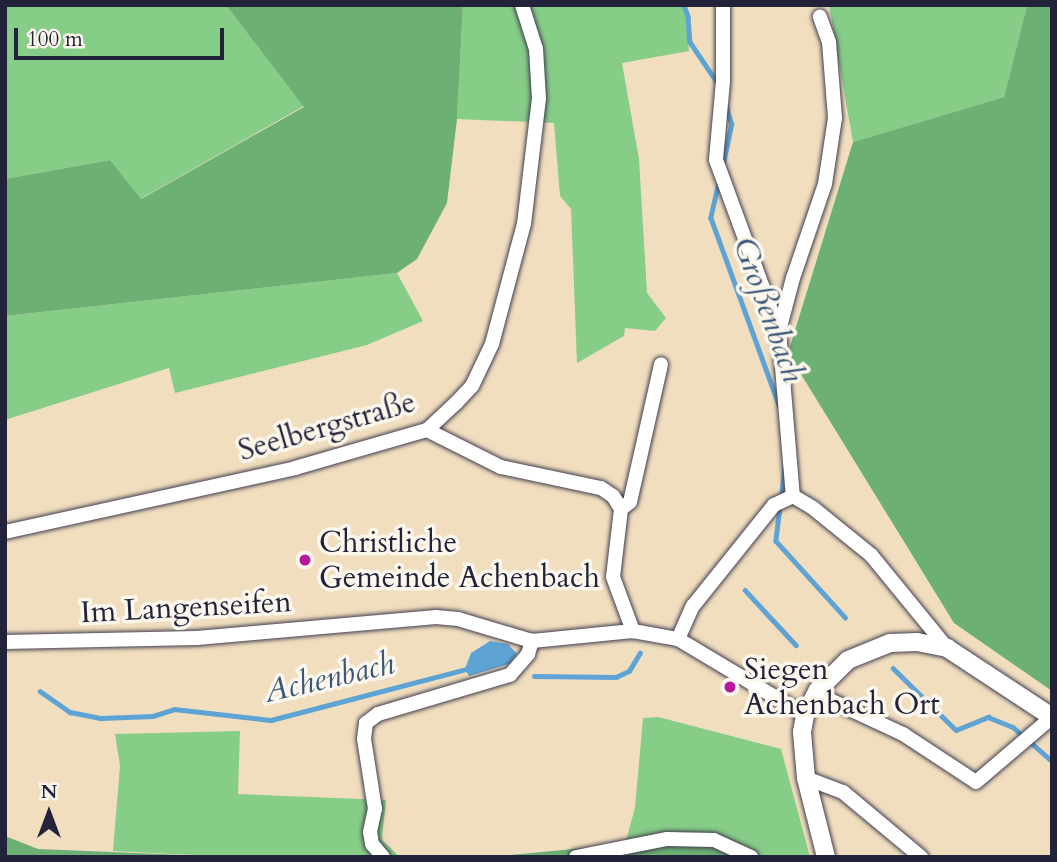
<!DOCTYPE html>
<meta charset="utf-8">
<style>
body{margin:0}
#map{position:relative;width:1057px;height:862px;overflow:hidden;background:#f1debf;font-family:Cardo,serif}
div>[style]{position:absolute}
.green>*{inset:0;background:#86cd88}
.forest>*{inset:0;background:#6cb074}
.water>*{inset:0;background:#5da4d4}
.stream>*{height:4.5px;margin:-2.25px;padding:0 2.25px;transform-origin:2.25px;border-radius:2.25px;background:#5da4d4}
.roads{filter:drop-shadow(0 0 2px #413e4f) drop-shadow(0 0 2px #413e4f)}
.minor>*{height:14px;margin:-7px;padding:0 7px;transform-origin:7px;border-radius:7px;background:#fff}
.major>*{height:18px;margin:-9px;padding:0 9px;transform-origin:9px;border-radius:9px;background:#fff}
.dots>*{width:19px;height:19px;translate:-50% -50%;box-sizing:border-box;border:4px solid #fbf7ec;border-radius:50%}
span{translate:-50% -50%;white-space:nowrap;text-align:center;line-height:1.15;-webkit-text-stroke:7px #fbf7ec;paint-order:stroke}
.street-label{font-size:30px;color:#22223b}
.poi-label{font-size:30px;color:#22223b}
.left{translate:0 -50%;text-align:left}
.water-label{font-size:32px;color:#3a5678;font-style:italic}
.frame{position:absolute;inset:0;border:7px solid #22223b;pointer-events:none}
.north{position:absolute;left:14px;top:778px;width:70px;height:70px;-webkit-text-stroke:5px #fbf7ec;paint-order:stroke;rotate:0deg;font-size:19px;font-weight:700;line-height:28px;text-align:center;color:#22223b}
.north::after{content:'';display:block;margin:auto;width:24px;height:32px;background:#22223b;clip-path:polygon(50% 0,100% 100%,50% 72%,0 100%)}
.scale{position:absolute;left:14px;top:28px;width:210px;height:32px;box-sizing:border-box;border:4px solid #22223b;border-top:0;padding-left:9px;font-size:21px;line-height:24px;white-space:nowrap;color:#22223b;-webkit-text-stroke:5px #fbf7ec;paint-order:stroke}
</style>
<div id="map">
<div class="green">
<i style="clip-path:polygon(5px 5px,226px 5px,304px 106px,140px 199px,110px 160px,5px 179px)"></i>
<i style="clip-path:polygon(463px 5px,685px 5px,689px 51px,622px 63px,639px 159px,647px 293px,666px 318px,655px 331px,625px 328px,624px 336px,577px 363px,571px 209px,560px 196px,554px 123px,457px 119px)"></i>
<i style="clip-path:polygon(829px 5px,1027px 5px,1004px 97px,853px 142px)"></i>
<i style="clip-path:polygon(397px 273px,423px 321px,367px 345px,175px 393px,169px 368px,5px 420px,5px 316px)"></i>
<i style="clip-path:polygon(658px 717px,781px 749px,810px 857px,745px 857px,625px 844px,635px 808px,643px 718px)"></i>
<i style="clip-path:polygon(240px 731px,238px 794px,386px 800px,382px 840px,400px 857px,233px 857px,113px 851px,120px 766px,115px 734px)"></i>
</div>
<div class="forest">
<i style="clip-path:polygon(226px 5px,463px 5px,457px 119px,447px 203px,417px 259px,397px 273px,5px 316px,5px 179px,110px 160px,141px 199px,304px 107px)"></i>
<i style="clip-path:polygon(1027px 5px,1052px 5px,1052px 691px,954px 623px,788px 353px,853px 142px,1004px 97px)"></i>
<i style="clip-path:polygon(719px 834px,745px 857px,490px 857px,625px 844px)"></i>
<i style="clip-path:polygon(5px 836px,38px 849px,233px 857px,5px 857px)"></i>
</div>
<div class="water">
<i style="clip-path:polygon(490px 641px,508px 644px,517px 654px,509px 664px,469px 676px,465px 669px,471px 653px)"></i>
</div>
<div class="stream">
<i style="left:684px;top:5px;width:12px;rotate:70deg"></i>
<i style="left:688px;top:16px;width:26px;rotate:86deg"></i>
<i style="left:690px;top:42px;width:52px;rotate:56deg"></i>
<i style="left:723px;top:163px;width:40px;rotate:-78deg"></i>
<i style="left:731px;top:124px;width:18px;rotate:-106deg"></i>
<i style="left:719px;top:182px;width:37px;rotate:103deg"></i>
<i style="left:711px;top:218px;width:199px;rotate:70deg"></i>
<i style="left:781px;top:498px;width:30px;rotate:-84deg"></i>
<i style="left:780px;top:507px;width:34px;rotate:97deg"></i>
<i style="left:776px;top:541px;width:103px;rotate:47.8deg"></i>
<i style="left:745px;top:590px;width:75px;rotate:47.2deg"></i>
<i style="left:893px;top:668px;width:88px;rotate:44.5deg"></i>
<i style="left:956px;top:730px;width:35px;rotate:-22deg"></i>
<i style="left:988px;top:717px;width:27px;rotate:22deg"></i>
<i style="left:1013px;top:727px;width:52px;rotate:41.1deg"></i>
<i style="left:534px;top:676px;width:82px;rotate:0.7deg"></i>
<i style="left:616px;top:677px;width:14px;rotate:-25deg"></i>
<i style="left:629px;top:671px;width:21px;rotate:-59deg"></i>
<i style="left:40px;top:691px;width:37px;rotate:35deg"></i>
<i style="left:70px;top:712px;width:32px;rotate:11deg"></i>
<i style="left:101px;top:718px;width:52px;rotate:-2.2deg"></i>
<i style="left:153px;top:716px;width:22px;rotate:-18deg"></i>
<i style="left:174px;top:709px;width:98px;rotate:6.5deg"></i>
<i style="left:271px;top:720px;width:203px;rotate:-14.6deg"></i>
</div>
<div class="roads">
<div class="minor">
<i style="left:723px;top:5px;width:76px;rotate:90deg"></i>
<i style="left:723px;top:81px;width:79px;rotate:95.1deg"></i>
<i style="left:716px;top:160px;width:182px;rotate:69.8deg"></i>
<i style="left:779px;top:331px;width:166px;rotate:85.2deg"></i>
<i style="left:779px;top:331px;width:55px;rotate:-75.2deg"></i>
<i style="left:793px;top:278px;width:99px;rotate:-71.2deg"></i>
<i style="left:825px;top:184px;width:67px;rotate:-81.4deg"></i>
<i style="left:835px;top:118px;width:76px;rotate:-94.5deg"></i>
<i style="left:829px;top:42px;width:27px;rotate:-110deg"></i>
<i style="left:427px;top:430px;width:83px;rotate:26.6deg"></i>
<i style="left:501px;top:467px;width:102px;rotate:11.9deg"></i>
<i style="left:601px;top:488px;width:14px;rotate:34deg"></i>
<i style="left:613px;top:496px;width:15px;rotate:58deg"></i>
<i style="left:621px;top:509px;width:68px;rotate:96.7deg"></i>
<i style="left:613px;top:577px;width:58px;rotate:69.7deg"></i>
<i style="left:793px;top:496px;width:23px;rotate:31deg"></i>
<i style="left:813px;top:508px;width:75px;rotate:39deg"></i>
<i style="left:871px;top:555px;width:120px;rotate:50.7deg"></i>
<i style="left:621px;top:509px;width:11px;rotate:-38deg"></i>
<i style="left:630px;top:502px;width:141px;rotate:-77.3deg"></i>
<i style="left:5px;top:532px;width:297px;rotate:-12.4deg"></i>
<i style="left:295px;top:468px;width:137px;rotate:-16.1deg"></i>
<i style="left:427px;top:430px;width:40px;rotate:-43deg"></i>
<i style="left:456px;top:403px;width:23px;rotate:-47deg"></i>
<i style="left:472px;top:386px;width:47px;rotate:-64.5deg"></i>
<i style="left:492px;top:344px;width:124px;rotate:-75.1deg"></i>
<i style="left:524px;top:224px;width:126px;rotate:-83.2deg"></i>
<i style="left:539px;top:99px;width:50px;rotate:-93.4deg"></i>
<i style="left:536px;top:49px;width:46px;rotate:-107.7deg"></i>
<i style="left:678px;top:639px;width:36px;rotate:-66deg"></i>
<i style="left:693px;top:606px;width:129px;rotate:-51.3deg"></i>
<i style="left:774px;top:505px;width:21px;rotate:-25deg"></i>
<i style="left:5px;top:642px;width:192px;rotate:-1.2deg"></i>
<i style="left:197px;top:638px;width:240px;rotate:-5deg"></i>
<i style="left:436px;top:617px;width:22px;rotate:5deg"></i>
<i style="left:458px;top:619px;width:77px;rotate:16.6deg"></i>
<i style="left:532px;top:641px;width:101px;rotate:-5.7deg"></i>
<i style="left:633px;top:631px;width:46px;rotate:10.1deg"></i>
<i style="left:678px;top:639px;width:148px;rotate:30.9deg"></i>
<i style="left:818px;top:690px;width:16px;rotate:40deg"></i>
<i style="left:830px;top:700px;width:81px;rotate:25deg"></i>
<i style="left:903px;top:734px;width:87px;rotate:33.3deg"></i>
<i style="left:976px;top:782px;width:100px;rotate:-40.5deg"></i>
<i style="left:806px;top:778px;width:40px;rotate:21deg"></i>
<i style="left:843px;top:792px;width:102px;rotate:39.8deg"></i>
<i style="left:383px;top:857px;width:17px;rotate:-130deg"></i>
<i style="left:372px;top:844px;width:12px;rotate:-99deg"></i>
<i style="left:370px;top:832px;width:24px;rotate:-78deg"></i>
<i style="left:375px;top:809px;width:71px;rotate:-98.9deg"></i>
<i style="left:364px;top:739px;width:16px;rotate:-83deg"></i>
<i style="left:366px;top:723px;width:15px;rotate:-37deg"></i>
<i style="left:378px;top:714px;width:138px;rotate:-16.5deg"></i>
<i style="left:510px;top:675px;width:28px;rotate:-49deg"></i>
<i style="left:528px;top:654px;width:14px;rotate:-73deg"></i>
<i style="left:576px;top:857px;width:93px;rotate:-11.2deg"></i>
<i style="left:667px;top:839px;width:47px;rotate:1.2deg"></i>
<i style="left:714px;top:840px;width:41px;rotate:24.7deg"></i>
</div>
<div class="major">
<i style="left:826px;top:857px;width:81px;rotate:-104.2deg"></i>
<i style="left:806px;top:778px;width:46px;rotate:-95deg"></i>
<i style="left:802px;top:732px;width:17px;rotate:-80deg"></i>
<i style="left:805px;top:715px;width:28px;rotate:-63deg"></i>
<i style="left:818px;top:690px;width:42px;rotate:-45deg"></i>
<i style="left:848px;top:660px;width:45px;rotate:-22deg"></i>
<i style="left:890px;top:643px;width:27px;rotate:-2deg"></i>
<i style="left:917px;top:642px;width:31px;rotate:11deg"></i>
<i style="left:947px;top:648px;width:126px;rotate:33.3deg"></i>
</div>
</div>
<div class="dots">
<i style="left:305px;top:560px;background:#b5179e"></i>
<i style="left:730px;top:687px;background:#b5179e"></i>
</div>
<div class="street-label">
<span style="left:327px;top:427px;rotate:-16deg">Seelbergstraße</span>
<span style="left:186px;top:608px;rotate:-3deg">Im Langenseifen</span>
</div>
<div class="poi-label">
<span class="left" style="left:319px;top:560px">Christliche<br>Gemeinde Achenbach</span>
<span class="left" style="left:744px;top:687px">Siegen<br>Achenbach Ort</span>
</div>
<div class="water-label">
<span style="left:768px;top:310px;rotate:70deg">Großenbach</span>
<span style="left:329px;top:678px;rotate:-13deg">Achenbach</span>
</div>
<div class="frame"></div>
<div class="north">N</div>
<div class="scale">100 m</div>
</div>
